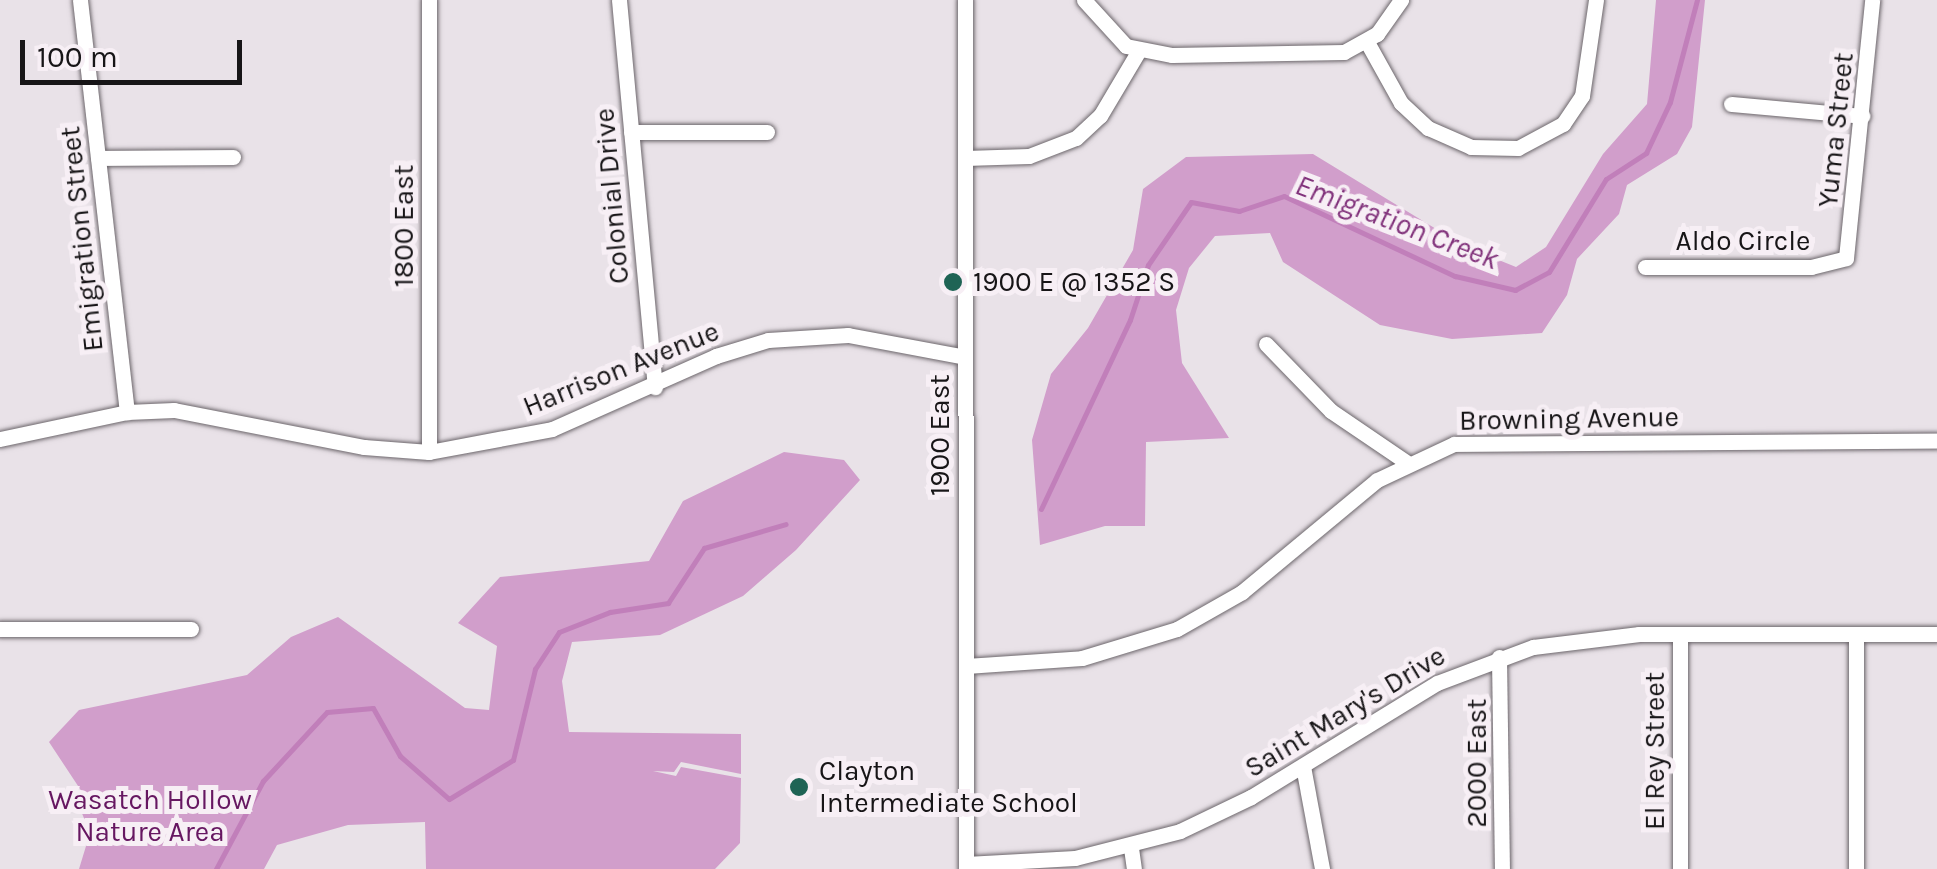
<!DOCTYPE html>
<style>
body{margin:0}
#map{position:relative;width:1937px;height:869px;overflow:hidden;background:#e9e2e8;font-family:Karla,sans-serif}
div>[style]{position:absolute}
.green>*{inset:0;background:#d19ecb}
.stream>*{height:5px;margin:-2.5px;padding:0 2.5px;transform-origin:2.5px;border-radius:2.5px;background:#c17fba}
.roads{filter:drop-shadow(0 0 2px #6c666b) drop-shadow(0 0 2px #6c666b)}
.minor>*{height:15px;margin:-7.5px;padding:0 7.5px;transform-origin:7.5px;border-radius:7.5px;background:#fff}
.dots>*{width:28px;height:28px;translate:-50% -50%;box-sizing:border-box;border:5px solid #f7eff5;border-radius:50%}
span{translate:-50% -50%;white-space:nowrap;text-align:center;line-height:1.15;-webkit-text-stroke:10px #f7eff5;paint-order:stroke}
.street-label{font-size:28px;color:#171517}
.poi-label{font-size:28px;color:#171517}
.left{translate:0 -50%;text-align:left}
.park-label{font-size:28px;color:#661761}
.water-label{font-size:30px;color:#81327b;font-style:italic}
.scale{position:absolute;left:20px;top:40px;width:222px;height:45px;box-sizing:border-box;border:5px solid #171517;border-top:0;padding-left:12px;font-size:30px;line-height:35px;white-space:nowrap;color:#171517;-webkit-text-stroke:8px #f7eff5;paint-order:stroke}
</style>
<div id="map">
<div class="green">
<i style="clip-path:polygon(1656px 0,1705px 0,1692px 127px,1677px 154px,1627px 185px,1619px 214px,1577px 259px,1567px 295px,1542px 333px,1452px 339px,1380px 325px,1283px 262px,1270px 233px,1215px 236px,1189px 268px,1176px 310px,1182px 363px,1229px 438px,1146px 442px,1145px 526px,1105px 526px,1040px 545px,1032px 440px,1051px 374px,1088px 328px,1133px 250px,1143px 189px,1186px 157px,1313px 154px,1464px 246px,1516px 267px,1546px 247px,1603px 154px,1647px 104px)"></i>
<i style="clip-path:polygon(784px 452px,844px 460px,860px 480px,796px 550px,743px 596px,660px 635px,572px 642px,562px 681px,569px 732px,741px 734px,741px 774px,681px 762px,674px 772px,653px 771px,676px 776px,681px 767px,741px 778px,740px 843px,715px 869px,426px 869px,425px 822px,348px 825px,277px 845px,264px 869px,79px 869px,90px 833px,79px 806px,84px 795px,49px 742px,79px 710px,247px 675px,291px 637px,338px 617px,465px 708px,489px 710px,497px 646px,458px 623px,500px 577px,649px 561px,683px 501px)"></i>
</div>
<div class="stream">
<i style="left:1041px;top:509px;width:209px;rotate:-64.8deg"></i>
<i style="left:1130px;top:320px;width:58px;rotate:-71.9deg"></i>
<i style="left:1148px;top:265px;width:76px;rotate:-55.7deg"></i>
<i style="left:1191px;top:202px;width:49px;rotate:10.6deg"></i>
<i style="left:1239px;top:211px;width:47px;rotate:-18.4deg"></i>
<i style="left:1284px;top:196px;width:189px;rotate:25.1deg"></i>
<i style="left:1455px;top:276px;width:62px;rotate:13.1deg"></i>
<i style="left:1515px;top:290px;width:38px;rotate:-28deg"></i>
<i style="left:1549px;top:272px;width:109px;rotate:-58.5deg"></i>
<i style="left:1606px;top:179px;width:48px;rotate:-33deg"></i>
<i style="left:1646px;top:153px;width:56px;rotate:-64.8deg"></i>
<i style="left:1670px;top:102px;width:106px;rotate:-75.2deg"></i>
<i style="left:216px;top:869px;width:100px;rotate:-61.9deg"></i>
<i style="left:263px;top:781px;width:94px;rotate:-47.2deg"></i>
<i style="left:327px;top:712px;width:46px;rotate:-5deg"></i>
<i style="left:373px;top:708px;width:55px;rotate:60.6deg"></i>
<i style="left:400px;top:756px;width:65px;rotate:41.3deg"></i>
<i style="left:449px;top:799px;width:75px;rotate:-31.4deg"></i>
<i style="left:513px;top:760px;width:94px;rotate:-76.4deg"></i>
<i style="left:535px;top:669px;width:44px;rotate:-57deg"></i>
<i style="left:559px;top:632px;width:55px;rotate:-21.4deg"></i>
<i style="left:610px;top:612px;width:59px;rotate:-8.8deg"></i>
<i style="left:668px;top:603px;width:66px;rotate:-56.8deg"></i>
<i style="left:704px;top:548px;width:85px;rotate:-16.3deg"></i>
</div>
<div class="roads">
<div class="minor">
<i style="left:80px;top:0;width:415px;rotate:83.5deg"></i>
<i style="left:619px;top:0;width:389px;rotate:84.7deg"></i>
<i style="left:965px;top:0;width:869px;rotate:89.93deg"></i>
<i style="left:1084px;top:0;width:62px;rotate:47.6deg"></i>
<i style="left:1126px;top:46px;width:47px;rotate:11.1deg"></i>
<i style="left:1172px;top:55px;width:172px;rotate:-1deg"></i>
<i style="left:1344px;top:52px;width:38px;rotate:-29deg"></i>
<i style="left:1377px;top:34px;width:42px;rotate:-54.8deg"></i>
<i style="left:1367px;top:42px;width:70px;rotate:60.9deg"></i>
<i style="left:1401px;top:103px;width:37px;rotate:43deg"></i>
<i style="left:1428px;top:128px;width:47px;rotate:23.8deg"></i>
<i style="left:1471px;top:147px;width:47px;rotate:1.2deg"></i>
<i style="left:1518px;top:148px;width:51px;rotate:-28.1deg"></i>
<i style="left:1563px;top:124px;width:34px;rotate:-56deg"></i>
<i style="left:1582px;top:96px;width:97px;rotate:-81.7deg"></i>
<i style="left:1731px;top:104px;width:132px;rotate:5.2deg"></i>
<i style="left:631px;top:132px;width:136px"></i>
<i style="left:98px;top:158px;width:135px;rotate:-0.4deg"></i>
<i style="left:965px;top:158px;width:64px;rotate:-1.8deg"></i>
<i style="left:1029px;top:156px;width:50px;rotate:-21deg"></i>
<i style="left:1076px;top:138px;width:33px;rotate:-43deg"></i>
<i style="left:1100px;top:116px;width:74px;rotate:-59.3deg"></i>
<i style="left:1645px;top:267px;width:166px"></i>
<i style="left:1811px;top:267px;width:36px;rotate:-14deg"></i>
<i style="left:1846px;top:258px;width:259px;rotate:-84.2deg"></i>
<i style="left:1266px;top:344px;width:93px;rotate:45.9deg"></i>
<i style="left:1331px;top:411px;width:91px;rotate:34.2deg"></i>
<i style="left:0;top:439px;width:130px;rotate:-12deg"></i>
<i style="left:127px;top:412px;width:47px;rotate:-2.4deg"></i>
<i style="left:174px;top:410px;width:194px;rotate:11deg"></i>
<i style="left:364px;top:447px;width:65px;rotate:4.4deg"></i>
<i style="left:429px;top:452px;width:125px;rotate:-10.6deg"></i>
<i style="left:552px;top:429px;width:180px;rotate:-24deg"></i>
<i style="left:716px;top:356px;width:54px;rotate:-17.1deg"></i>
<i style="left:768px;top:340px;width:80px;rotate:-3.6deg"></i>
<i style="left:848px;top:335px;width:119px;rotate:10.6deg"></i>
<i style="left:429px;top:452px;width:452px;rotate:-90deg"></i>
<i style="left:0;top:629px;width:191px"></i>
<i style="left:1680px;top:634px;width:235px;rotate:90deg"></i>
<i style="left:1856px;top:634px;width:235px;rotate:90deg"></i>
<i style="left:1499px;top:657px;width:212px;rotate:89.2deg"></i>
<i style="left:966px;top:666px;width:116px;rotate:-3.9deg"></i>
<i style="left:1082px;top:658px;width:99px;rotate:-17deg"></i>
<i style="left:1177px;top:629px;width:75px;rotate:-29.6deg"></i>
<i style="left:1242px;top:592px;width:175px;rotate:-39.7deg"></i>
<i style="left:1377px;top:480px;width:85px;rotate:-25.1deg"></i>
<i style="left:1454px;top:444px;width:483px;rotate:-0.4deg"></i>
<i style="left:1303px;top:766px;width:105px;rotate:79.5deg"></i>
<i style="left:1131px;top:848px;width:21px;rotate:82deg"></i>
<i style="left:966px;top:864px;width:109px;rotate:-3.2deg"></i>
<i style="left:1075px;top:858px;width:108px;rotate:-14.4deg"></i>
<i style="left:1180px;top:831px;width:79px;rotate:-25.6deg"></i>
<i style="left:1251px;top:797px;width:218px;rotate:-31.5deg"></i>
<i style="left:1437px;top:683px;width:103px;rotate:-20.6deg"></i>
<i style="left:1533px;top:647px;width:107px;rotate:-7deg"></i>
<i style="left:1639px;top:634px;width:298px"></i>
</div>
</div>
<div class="dots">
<i style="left:953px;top:282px;background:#1f6455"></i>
<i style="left:799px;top:787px;background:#1f6455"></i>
</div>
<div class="street-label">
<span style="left:1836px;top:130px;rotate:-84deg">Yuma Street</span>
<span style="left:612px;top:196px;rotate:-95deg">Colonial Drive</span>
<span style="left:404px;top:226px;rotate:-90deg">1800 East</span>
<span style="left:82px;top:239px;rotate:-96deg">Emigration Street</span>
<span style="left:1743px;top:241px">Aldo Circle</span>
<span style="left:621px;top:369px;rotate:-22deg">Harrison Avenue</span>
<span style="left:1569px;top:419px;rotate:-1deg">Browning Avenue</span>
<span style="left:940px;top:435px;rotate:-90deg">1900 East</span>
<span style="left:1345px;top:712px;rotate:-31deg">Saint Mary's Drive</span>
<span style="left:1655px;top:751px;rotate:-90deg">El Rey Street</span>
<span style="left:1477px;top:763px;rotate:-90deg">2000 East</span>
</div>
<div class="poi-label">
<span class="left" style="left:973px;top:282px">1900 E @ 1352 S</span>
<span class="left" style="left:819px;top:787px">Clayton<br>Intermediate School</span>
</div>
<div class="park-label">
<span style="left:150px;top:816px">Wasatch Hollow<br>Nature Area</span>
</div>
<div class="water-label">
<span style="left:1397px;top:222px;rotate:21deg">Emigration Creek</span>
</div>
<div class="scale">100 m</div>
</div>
